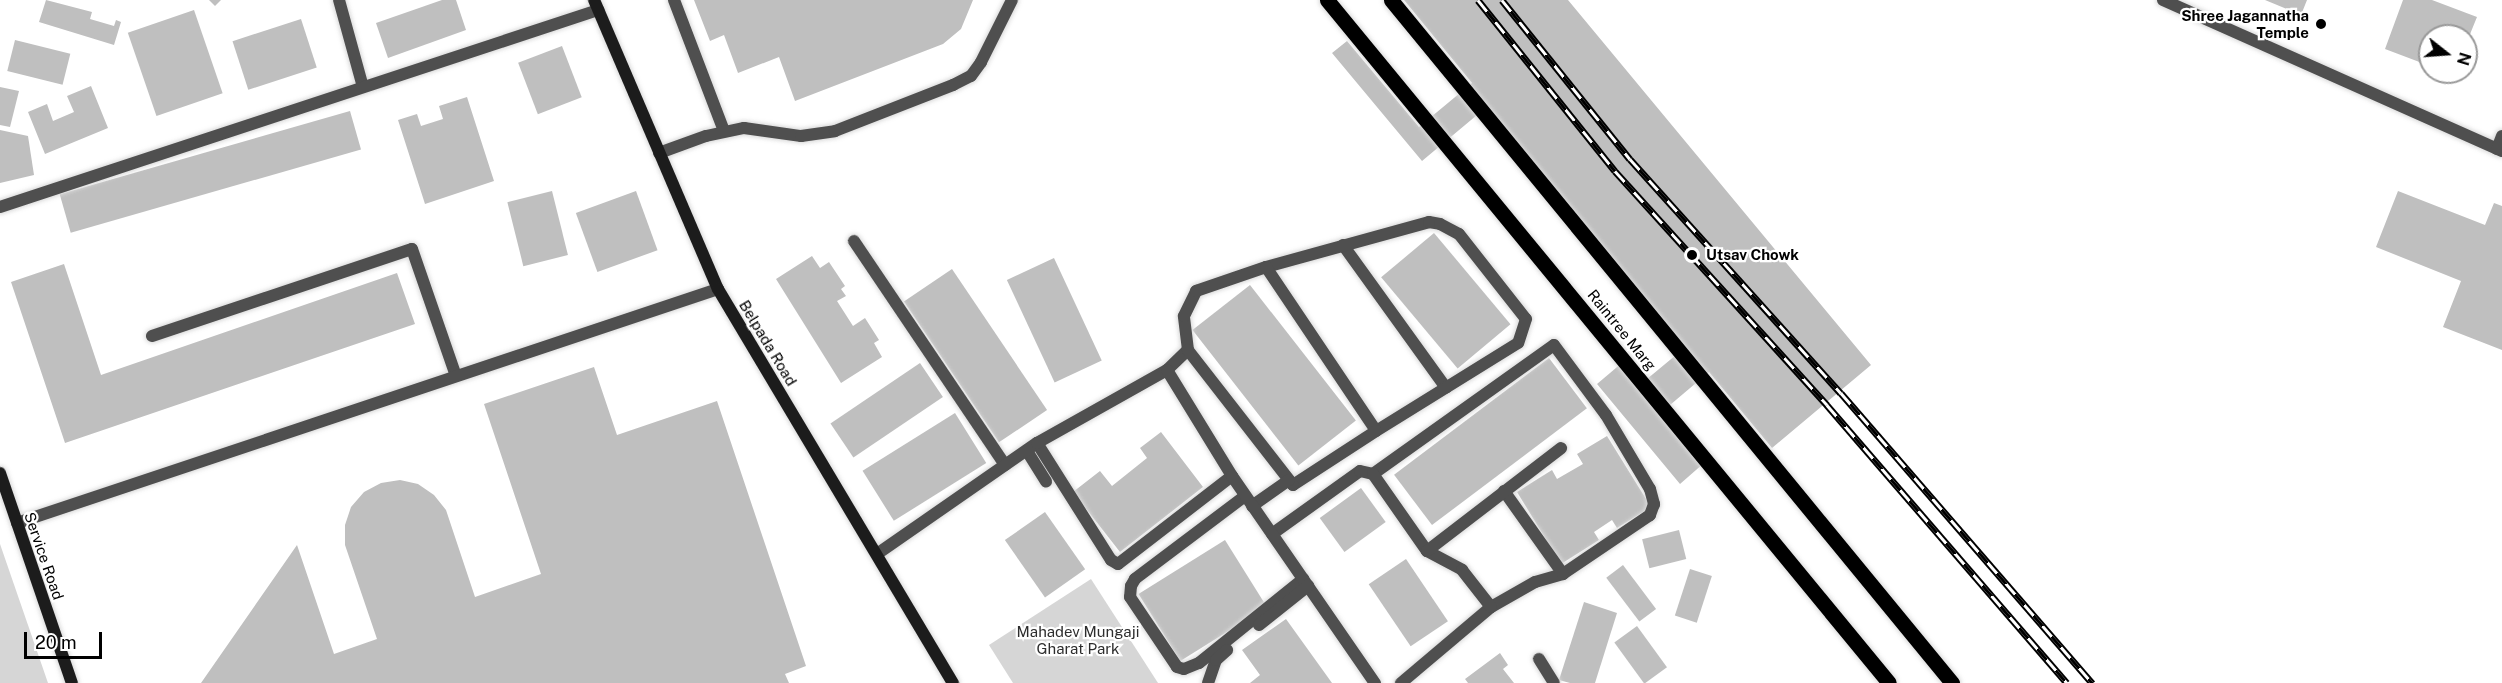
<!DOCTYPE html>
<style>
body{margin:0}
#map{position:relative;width:2502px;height:683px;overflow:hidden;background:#fff;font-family:"Public Sans",sans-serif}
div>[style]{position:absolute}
.green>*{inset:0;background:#d6d6d6}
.building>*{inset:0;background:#bfbfbf;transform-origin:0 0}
.roads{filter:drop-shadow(0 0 2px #dbdbdb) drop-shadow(0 0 2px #dbdbdb)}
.lane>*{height:12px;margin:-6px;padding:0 6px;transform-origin:6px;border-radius:6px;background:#4f4f4f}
.street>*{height:12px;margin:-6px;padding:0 6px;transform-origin:6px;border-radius:6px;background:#4f4f4f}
.secondary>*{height:12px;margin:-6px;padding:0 6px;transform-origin:6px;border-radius:6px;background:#1c1c1c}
.primary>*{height:15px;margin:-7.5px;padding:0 7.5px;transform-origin:7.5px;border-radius:7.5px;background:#000}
.rail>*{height:7px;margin-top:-3.5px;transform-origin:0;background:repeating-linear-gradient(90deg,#fff 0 14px,#000 0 28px);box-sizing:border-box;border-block:2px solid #000}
.dots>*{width:16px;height:16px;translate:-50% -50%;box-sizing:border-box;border:3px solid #fff;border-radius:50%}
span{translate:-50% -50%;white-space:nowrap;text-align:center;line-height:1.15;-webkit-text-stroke:4.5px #fff;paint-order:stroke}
.poi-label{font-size:15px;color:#000;font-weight:700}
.right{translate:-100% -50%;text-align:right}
.left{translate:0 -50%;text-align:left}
.street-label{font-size:15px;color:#000}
.park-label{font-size:15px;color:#2d2d2d}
.north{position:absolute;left:2418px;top:24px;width:60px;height:60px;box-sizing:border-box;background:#fff;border:2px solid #999;border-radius:50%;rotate:107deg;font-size:16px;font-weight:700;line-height:24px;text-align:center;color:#000}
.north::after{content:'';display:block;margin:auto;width:21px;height:27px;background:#000;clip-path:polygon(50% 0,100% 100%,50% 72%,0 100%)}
.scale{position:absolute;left:24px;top:632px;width:78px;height:27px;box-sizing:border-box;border:3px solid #000;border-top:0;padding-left:8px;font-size:18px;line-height:21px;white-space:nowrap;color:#000;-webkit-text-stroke:4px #fff;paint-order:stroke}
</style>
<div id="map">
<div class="green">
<i style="clip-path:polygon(0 544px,48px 683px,0 683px)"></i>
<i style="clip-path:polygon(1091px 579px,1158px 683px,1013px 683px,989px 645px)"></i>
</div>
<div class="building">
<i style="clip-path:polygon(46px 0,92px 12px,90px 19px,114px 26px,116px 20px,121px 22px,114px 45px,39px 22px)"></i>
<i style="clip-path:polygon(209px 0,221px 0,215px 6px)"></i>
<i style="clip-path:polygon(442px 0,456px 0,466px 30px,388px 58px,376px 23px)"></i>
<i style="clip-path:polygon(694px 0,973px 0,961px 29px,943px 44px,795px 101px,779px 57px,738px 73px,724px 35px,710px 41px)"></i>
<i style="clip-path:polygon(1404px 0,1568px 0,1871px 365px,1772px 448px,1709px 372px,1670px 405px,1712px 456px,1680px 484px,1597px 384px,1623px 362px,1641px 384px,1682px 350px,1483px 110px,1422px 161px,1332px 53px,1347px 41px,1419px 127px,1472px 83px)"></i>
<i style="clip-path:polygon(2265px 0,2307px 0,2301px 15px)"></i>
<i style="clip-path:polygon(2403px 0,2432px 0,2477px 17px,2466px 44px,2466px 36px,2430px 36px,2430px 66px,2385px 49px)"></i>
<i style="left:194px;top:10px;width:88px;height:70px;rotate:71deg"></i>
<i style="left:301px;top:19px;width:51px;height:72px;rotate:72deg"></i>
<i style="left:15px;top:40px;width:57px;height:32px;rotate:14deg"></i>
<i style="left:562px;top:46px;width:55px;height:47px;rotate:69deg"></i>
<i style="clip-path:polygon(91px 86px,108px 128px,45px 154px,28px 112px,47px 104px,53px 121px,74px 112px,67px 96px)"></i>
<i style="clip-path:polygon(0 87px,19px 91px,10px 127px,0 125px)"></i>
<i style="clip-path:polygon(467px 97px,494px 181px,425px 204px,398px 120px,417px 114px,421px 126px,443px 119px,439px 106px)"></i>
<i style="left:350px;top:111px;width:40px;height:302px;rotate:74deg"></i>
<i style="clip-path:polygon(0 130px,28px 136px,34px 175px,0 183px)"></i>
<i style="left:552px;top:191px;width:66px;height:46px;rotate:76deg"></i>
<i style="left:636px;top:191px;width:63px;height:64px;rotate:70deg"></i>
<i style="clip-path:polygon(2398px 191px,2485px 225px,2494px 203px,2502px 206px,2502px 350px,2443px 327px,2461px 281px,2376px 247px)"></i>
<i style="left:1434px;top:233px;width:119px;height:69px;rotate:50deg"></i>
<i style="clip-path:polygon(812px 256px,820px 268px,829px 262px,845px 286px,841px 289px,846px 296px,837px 301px,853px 326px,865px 318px,879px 340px,874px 343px,882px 357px,841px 383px,776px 279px)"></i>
<i style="left:1054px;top:258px;width:113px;height:52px;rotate:65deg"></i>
<i style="clip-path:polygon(64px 264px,101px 375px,397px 273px,415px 324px,65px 443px,11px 282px)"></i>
<i style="left:952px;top:269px;width:170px;height:58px;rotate:56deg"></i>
<i style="left:1250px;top:285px;width:172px;height:73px;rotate:52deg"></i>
<i style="left:1549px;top:358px;width:63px;height:194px;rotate:53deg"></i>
<i style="left:920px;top:363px;width:41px;height:108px;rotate:56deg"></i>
<i style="clip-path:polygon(594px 367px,617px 435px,717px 401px,806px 666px,785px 674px,789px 683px,201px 683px,297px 545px,334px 654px,377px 639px,345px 545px,345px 525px,351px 507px,364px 492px,381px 483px,400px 480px,418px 484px,434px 495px,446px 510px,475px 597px,541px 574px,484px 404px)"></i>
<i style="left:955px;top:413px;width:59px;height:109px;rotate:58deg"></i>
<i style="clip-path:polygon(1161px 432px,1203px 487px,1120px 552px,1073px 492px,1100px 471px,1112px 486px,1147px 458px,1140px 448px)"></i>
<i style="clip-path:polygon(1607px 436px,1651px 507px,1617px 528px,1612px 520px,1594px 532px,1599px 540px,1561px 564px,1517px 492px,1552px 470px,1557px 479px,1583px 464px,1577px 454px)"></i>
<i style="left:1361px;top:488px;width:42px;height:51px;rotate:54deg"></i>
<i style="left:1045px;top:512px;width:70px;height:49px;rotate:55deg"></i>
<i style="left:1679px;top:530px;width:30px;height:38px;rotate:76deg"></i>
<i style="left:1225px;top:540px;width:79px;height:102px;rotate:58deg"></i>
<i style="left:1406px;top:559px;width:75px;height:45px;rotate:56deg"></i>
<i style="left:1623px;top:565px;width:55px;height:21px;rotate:53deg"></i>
<i style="left:1690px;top:569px;width:23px;height:49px;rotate:18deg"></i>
<i style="clip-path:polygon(1584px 602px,1617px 613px,1595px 683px,1570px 683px,1559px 680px)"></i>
<i style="clip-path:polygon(1286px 619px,1332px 683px,1250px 683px,1260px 675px,1242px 650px)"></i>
<i style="left:1637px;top:626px;width:51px;height:28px;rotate:54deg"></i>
<i style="clip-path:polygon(1500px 653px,1508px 665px,1503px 669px,1514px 683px,1468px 683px,1465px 679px)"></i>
</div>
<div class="roads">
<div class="lane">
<i style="left:674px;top:0;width:140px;rotate:69.1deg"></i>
<i style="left:659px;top:153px;width:50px;rotate:-19.9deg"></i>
<i style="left:706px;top:136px;width:39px;rotate:-12deg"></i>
<i style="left:744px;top:128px;width:58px;rotate:8deg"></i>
<i style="left:801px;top:136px;width:34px;rotate:-8deg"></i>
<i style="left:835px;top:131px;width:127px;rotate:-21.3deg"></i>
<i style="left:953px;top:85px;width:20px;rotate:-27deg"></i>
<i style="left:971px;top:76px;width:17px;rotate:-54deg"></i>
<i style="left:981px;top:62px;width:69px;rotate:-63.4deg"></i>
<i style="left:1539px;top:659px;width:28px;rotate:58deg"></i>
</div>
<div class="street">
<i style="left:339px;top:0;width:90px;rotate:74.6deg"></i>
<i style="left:2163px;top:0;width:371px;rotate:24deg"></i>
<i style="left:2497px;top:149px;width:14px;rotate:-69deg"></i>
<i style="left:0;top:207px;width:630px;rotate:-18.23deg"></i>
<i style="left:854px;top:241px;width:270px;rotate:56deg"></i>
<i style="left:1343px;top:245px;width:176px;rotate:54.2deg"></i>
<i style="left:1266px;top:267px;width:169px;rotate:-15.4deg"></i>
<i style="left:1429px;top:222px;width:11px;rotate:10deg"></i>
<i style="left:1440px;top:224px;width:21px;rotate:28deg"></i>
<i style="left:1459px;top:234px;width:108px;rotate:51.8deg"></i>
<i style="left:1526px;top:319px;width:25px;rotate:108deg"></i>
<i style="left:1518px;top:343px;width:167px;rotate:148.2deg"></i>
<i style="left:152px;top:336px;width:274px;rotate:-18.5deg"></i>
<i style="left:412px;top:249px;width:134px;rotate:70.9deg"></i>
<i style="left:1167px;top:370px;width:29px;rotate:-44deg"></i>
<i style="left:1188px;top:350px;width:34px;rotate:-97deg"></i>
<i style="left:1184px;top:316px;width:28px;rotate:-64deg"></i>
<i style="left:1196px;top:291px;width:74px;rotate:-18.9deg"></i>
<i style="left:1266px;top:267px;width:197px;rotate:56.1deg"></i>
<i style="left:1376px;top:431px;width:99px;rotate:147deg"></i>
<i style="left:1293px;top:485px;width:171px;rotate:-127.9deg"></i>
<i style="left:1037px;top:443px;width:138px;rotate:57.7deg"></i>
<i style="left:1111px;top:560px;width:8px;rotate:30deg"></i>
<i style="left:1118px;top:564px;width:144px;rotate:-37.7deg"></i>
<i style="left:1027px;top:451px;width:36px;rotate:58deg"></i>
<i style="left:1373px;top:474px;width:222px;rotate:-35.5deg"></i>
<i style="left:1554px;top:345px;width:87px;rotate:53.4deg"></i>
<i style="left:1606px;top:415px;width:86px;rotate:59.3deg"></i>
<i style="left:1650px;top:489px;width:16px;rotate:75deg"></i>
<i style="left:1654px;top:504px;width:12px;rotate:110deg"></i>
<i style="left:1650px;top:515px;width:105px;rotate:145.9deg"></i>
<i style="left:1563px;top:574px;width:29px;rotate:164deg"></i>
<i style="left:1535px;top:582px;width:51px;rotate:150.4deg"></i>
<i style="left:1491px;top:607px;width:118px;rotate:139.8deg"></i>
<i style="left:1504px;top:491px;width:102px;rotate:54.6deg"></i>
<i style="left:1245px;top:496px;width:138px;rotate:143deg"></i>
<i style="left:1135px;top:579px;width:8px;rotate:120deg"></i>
<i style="left:1131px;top:586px;width:11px;rotate:95deg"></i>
<i style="left:1130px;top:597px;width:84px;rotate:56.1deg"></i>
<i style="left:1177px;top:667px;width:7px;rotate:16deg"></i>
<i style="left:1184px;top:669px;width:16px;rotate:-22deg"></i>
<i style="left:1199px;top:663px;width:134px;rotate:-38.9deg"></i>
<i style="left:1252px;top:506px;width:45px;rotate:-35.1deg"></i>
<i style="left:17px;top:523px;width:739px;rotate:-18.46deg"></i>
<i style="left:1272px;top:534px;width:108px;rotate:-35.6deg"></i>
<i style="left:1360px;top:471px;width:13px;rotate:13deg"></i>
<i style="left:1373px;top:474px;width:94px;rotate:55deg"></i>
<i style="left:1427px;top:551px;width:40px;rotate:28deg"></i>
<i style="left:1462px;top:570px;width:47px;rotate:51.9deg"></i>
<i style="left:1427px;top:551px;width:169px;rotate:-37.5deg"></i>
<i style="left:877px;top:554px;width:195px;rotate:-34.8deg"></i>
<i style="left:1037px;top:443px;width:149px;rotate:-29.3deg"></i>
<i style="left:1167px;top:370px;width:124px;rotate:58.5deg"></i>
<i style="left:1232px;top:476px;width:252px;rotate:55.4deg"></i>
<i style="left:1259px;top:625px;width:63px;rotate:-38.5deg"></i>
<i style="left:1208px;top:683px;width:24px;rotate:-71deg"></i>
<i style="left:1216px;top:660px;width:15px;rotate:-42deg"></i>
</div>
<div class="secondary">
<i style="left:594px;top:0;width:314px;rotate:66.8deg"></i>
<i style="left:718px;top:289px;width:459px;rotate:59.2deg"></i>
<i style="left:0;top:473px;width:222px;rotate:71.1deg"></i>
</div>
<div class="primary">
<i style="left:1327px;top:0;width:884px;rotate:50.55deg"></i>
<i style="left:1391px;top:0;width:884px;rotate:50.6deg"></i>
</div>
</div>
<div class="rail">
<i style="left:1478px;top:0;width:219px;rotate:51.3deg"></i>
<i style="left:1615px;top:171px;width:316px;rotate:47.8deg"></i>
<i style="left:1827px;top:405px;width:367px;rotate:49.2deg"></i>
<i style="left:1502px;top:0;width:204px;rotate:51.2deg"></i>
<i style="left:1630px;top:159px;width:315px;rotate:48deg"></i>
<i style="left:1841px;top:393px;width:384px;rotate:49.1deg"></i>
</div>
<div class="dots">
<i style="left:2321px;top:24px;background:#000"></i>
<i style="left:1692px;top:255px;background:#000"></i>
</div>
<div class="poi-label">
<span class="right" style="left:2309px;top:24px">Shree Jagannatha<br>Temple</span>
<span class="left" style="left:1706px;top:255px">Utsav Chowk</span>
</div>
<div class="street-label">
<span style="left:1622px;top:330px;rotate:51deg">Raintree Marg</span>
<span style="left:768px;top:343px;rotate:59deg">Belpada Road</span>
<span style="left:44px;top:556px;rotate:71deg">Service Road</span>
</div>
<div class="park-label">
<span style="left:1078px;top:640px">Mahadev Mungaji<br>Gharat Park</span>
</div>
<div class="north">N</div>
<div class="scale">20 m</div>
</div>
